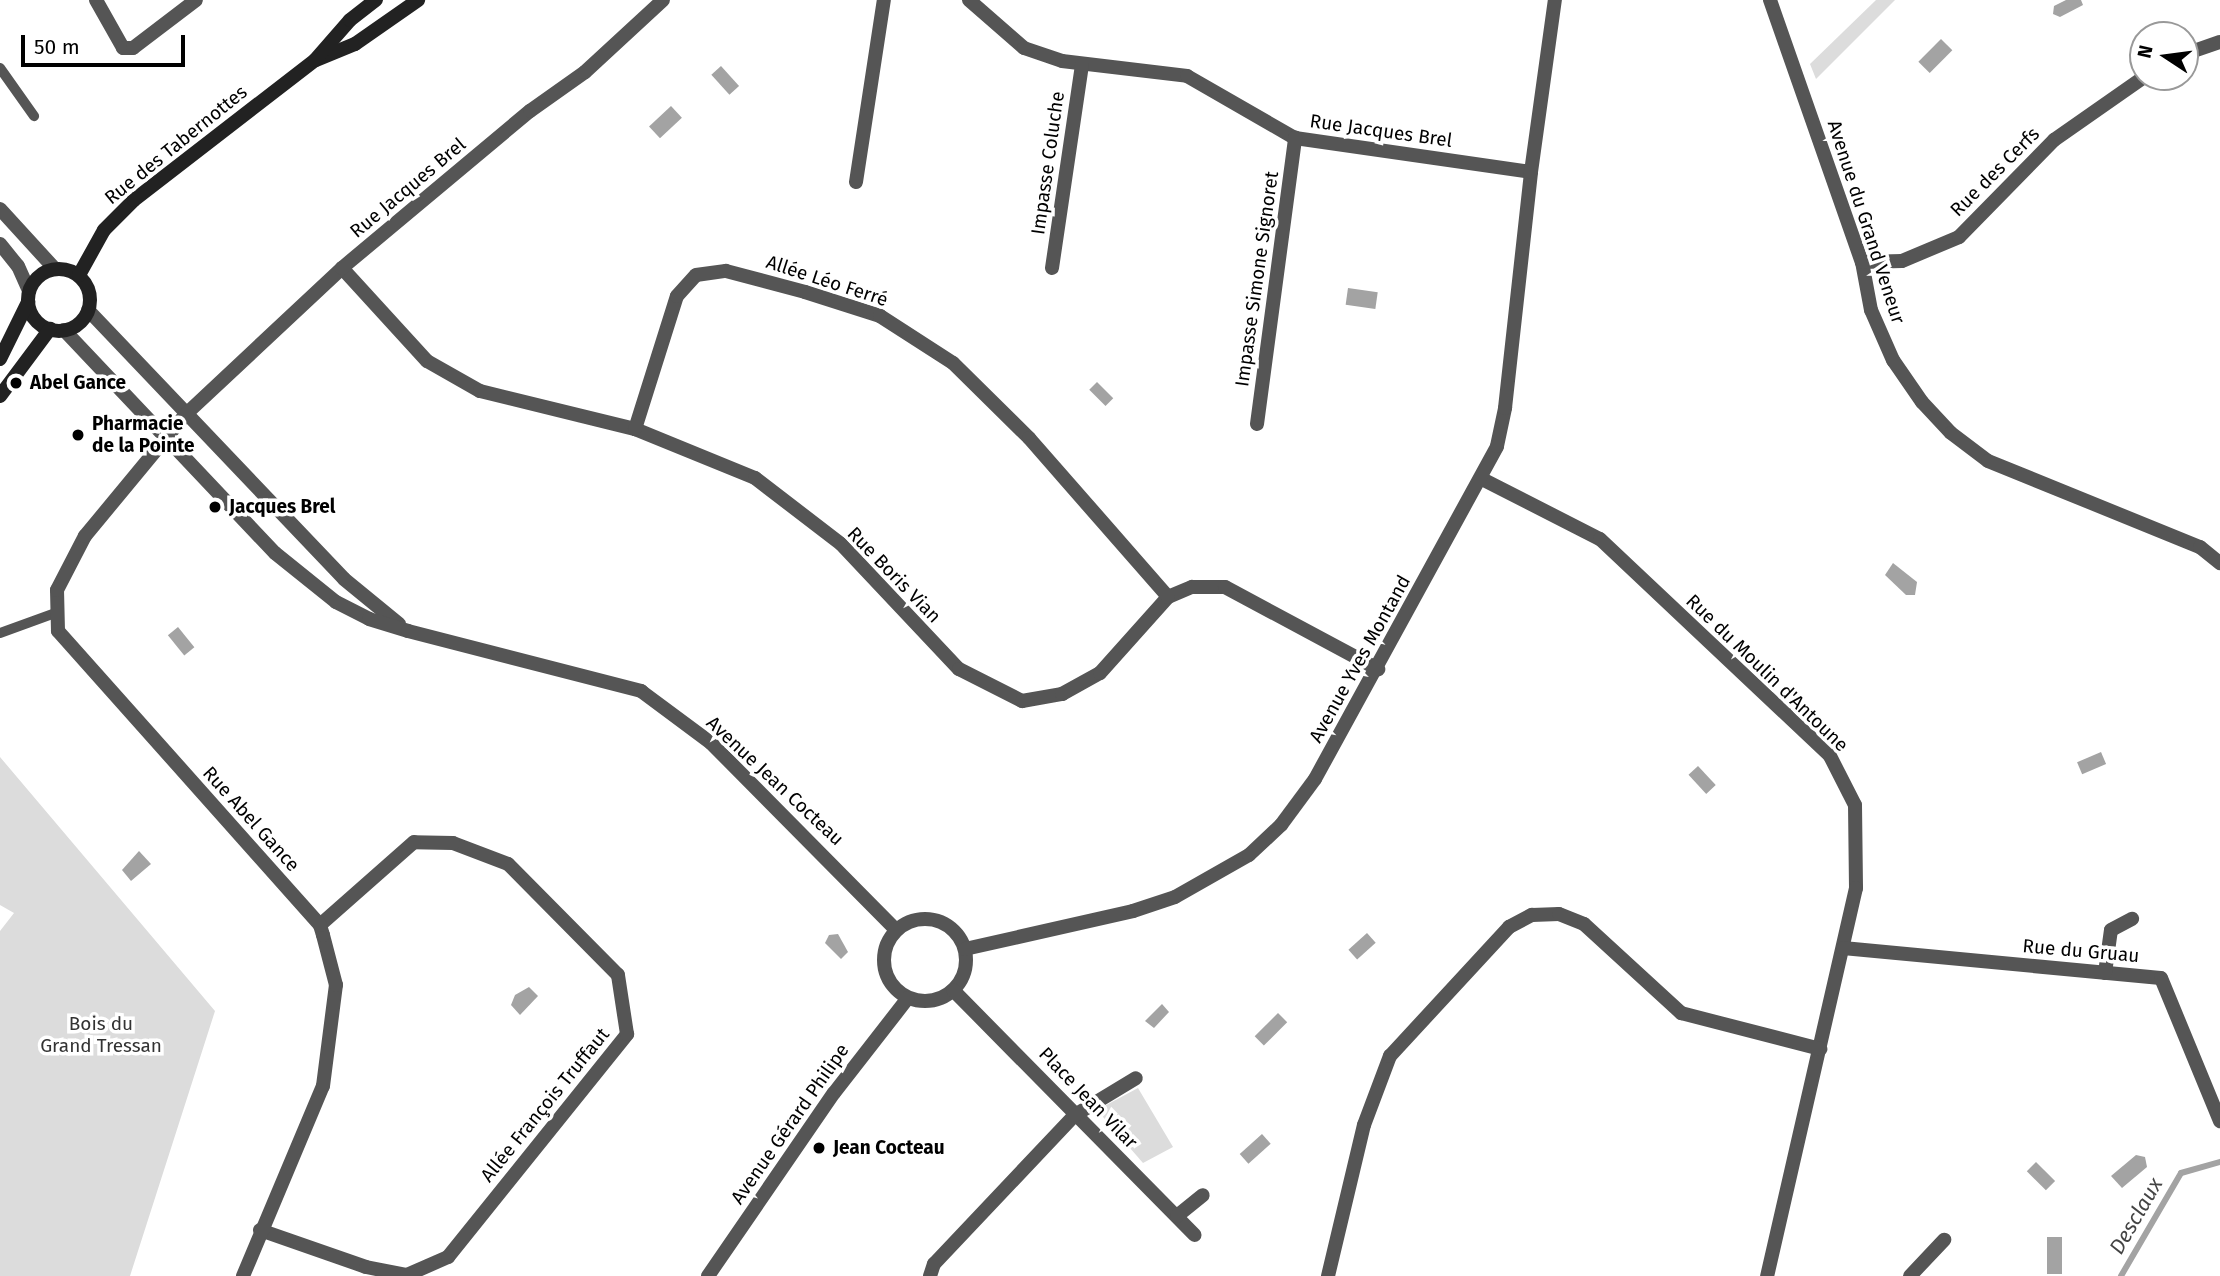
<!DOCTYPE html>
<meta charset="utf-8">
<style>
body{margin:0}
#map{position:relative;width:2220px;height:1276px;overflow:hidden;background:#fff;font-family:"Fira Sans",sans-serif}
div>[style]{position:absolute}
.green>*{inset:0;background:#dcdcdc}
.water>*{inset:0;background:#a3a3a3;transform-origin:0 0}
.stream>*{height:6px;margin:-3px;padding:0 3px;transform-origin:3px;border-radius:3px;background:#a3a3a3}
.lane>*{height:10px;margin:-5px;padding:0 5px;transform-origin:5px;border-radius:5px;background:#555}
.street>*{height:14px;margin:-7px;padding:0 7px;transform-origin:7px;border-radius:7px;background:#555}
.street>.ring{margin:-7px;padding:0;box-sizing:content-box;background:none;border:14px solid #555;border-radius:50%}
.secondary>*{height:14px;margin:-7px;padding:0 7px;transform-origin:7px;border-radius:7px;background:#222}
.secondary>.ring{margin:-7px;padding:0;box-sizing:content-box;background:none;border:14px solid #222;border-radius:50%}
.dots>*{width:19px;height:19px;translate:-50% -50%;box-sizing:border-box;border:4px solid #fff;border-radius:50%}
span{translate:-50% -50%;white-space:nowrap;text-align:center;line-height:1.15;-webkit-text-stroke:7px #fff;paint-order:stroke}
.street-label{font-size:19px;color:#000}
.poi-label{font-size:19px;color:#000;font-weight:700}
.left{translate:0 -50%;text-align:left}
.park-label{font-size:19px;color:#333}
.water-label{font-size:21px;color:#444;font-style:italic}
.north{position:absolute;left:2129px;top:21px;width:70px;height:70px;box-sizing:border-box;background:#fff;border:2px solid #999;border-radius:50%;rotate:283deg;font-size:19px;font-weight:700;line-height:28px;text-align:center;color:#000}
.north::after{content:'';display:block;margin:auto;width:24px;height:32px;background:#000;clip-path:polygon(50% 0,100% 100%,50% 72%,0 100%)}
.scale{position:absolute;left:21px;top:35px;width:164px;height:32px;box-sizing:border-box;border:4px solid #000;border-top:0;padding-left:9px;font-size:21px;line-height:24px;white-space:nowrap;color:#000;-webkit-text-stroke:5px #fff;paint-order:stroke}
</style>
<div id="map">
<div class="green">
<i style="clip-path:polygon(1876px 0,1895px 0,1816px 79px,1810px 64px)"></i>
<i style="clip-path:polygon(0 757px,215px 1011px,130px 1276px,0 1276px,0 931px,14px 913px,0 905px)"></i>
<i style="clip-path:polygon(1138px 1088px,1173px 1147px,1143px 1163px,1097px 1110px)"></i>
</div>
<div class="water">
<i style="clip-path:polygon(2066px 0,2081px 0,2083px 5px,2060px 17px,2053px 14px,2054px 6px)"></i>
<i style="left:1941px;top:39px;width:16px;height:32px;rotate:45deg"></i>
<i style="left:721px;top:66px;width:27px;height:13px;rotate:48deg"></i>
<i style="left:671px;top:106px;width:16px;height:30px;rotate:47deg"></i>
<i style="left:1348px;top:288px;width:30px;height:17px;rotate:8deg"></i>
<i style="left:1097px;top:382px;width:23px;height:11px;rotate:45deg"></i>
<i style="clip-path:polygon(1893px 563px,1917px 582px,1915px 595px,1906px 595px,1885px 575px)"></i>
<i style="left:178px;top:627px;width:26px;height:13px;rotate:51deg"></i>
<i style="left:2101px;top:752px;width:13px;height:26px;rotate:67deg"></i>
<i style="left:1698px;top:766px;width:26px;height:13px;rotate:47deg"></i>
<i style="clip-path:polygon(139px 851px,151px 864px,131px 881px,122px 870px)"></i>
<i style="left:1367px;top:933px;width:13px;height:25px;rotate:48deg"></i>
<i style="clip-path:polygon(838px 934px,848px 952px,841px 959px,825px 943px,829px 935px)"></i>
<i style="clip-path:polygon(529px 987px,538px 996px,520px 1015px,511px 1005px,515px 995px)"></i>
<i style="clip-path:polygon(1162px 1004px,1169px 1012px,1154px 1028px,1145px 1021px)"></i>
<i style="left:1278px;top:1013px;width:13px;height:33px;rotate:45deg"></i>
<i style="left:1262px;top:1134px;width:13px;height:30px;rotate:48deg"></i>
<i style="clip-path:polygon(2136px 1155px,2145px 1157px,2147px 1167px,2122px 1188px,2111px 1176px)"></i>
<i style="left:2036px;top:1162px;width:27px;height:13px;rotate:45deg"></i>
<i style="left:2047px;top:1237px;width:15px;height:37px"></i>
</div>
<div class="stream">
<i style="left:2121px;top:1276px;width:119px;rotate:-59.8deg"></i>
<i style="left:2181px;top:1173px;width:41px;rotate:-15.8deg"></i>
</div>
<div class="lane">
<i style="left:0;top:68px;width:59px;rotate:54.7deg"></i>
<i style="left:0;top:633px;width:62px;rotate:-19.9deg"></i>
</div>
<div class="street">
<i style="left:96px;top:0;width:55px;rotate:60.6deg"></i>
<i style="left:123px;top:48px;width:10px"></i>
<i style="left:133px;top:48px;width:79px;rotate:-37.3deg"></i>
<i style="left:969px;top:0;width:73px;rotate:41.1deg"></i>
<i style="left:1024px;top:48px;width:40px;rotate:18.9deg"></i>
<i style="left:1062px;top:61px;width:126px;rotate:6.8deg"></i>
<i style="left:1187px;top:76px;width:125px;rotate:29.9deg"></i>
<i style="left:1295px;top:138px;width:238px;rotate:8.2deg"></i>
<i style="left:1770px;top:0;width:278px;rotate:70.7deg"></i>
<i style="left:1862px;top:262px;width:49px;rotate:79.4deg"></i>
<i style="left:1871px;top:310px;width:55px;rotate:66.3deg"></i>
<i style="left:1893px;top:360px;width:51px;rotate:55.4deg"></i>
<i style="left:1922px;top:402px;width:42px;rotate:46.9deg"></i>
<i style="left:1951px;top:433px;width:46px;rotate:37.1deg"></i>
<i style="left:1988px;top:461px;width:229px;rotate:22.1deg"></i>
<i style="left:2200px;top:547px;width:26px;rotate:39deg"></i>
<i style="left:2185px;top:54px;width:37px;rotate:-19deg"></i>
<i style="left:856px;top:182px;width:184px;rotate:-81.3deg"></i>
<i style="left:0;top:209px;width:81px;rotate:47.5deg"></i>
<i style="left:0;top:244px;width:28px;rotate:51deg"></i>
<i style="left:18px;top:266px;width:27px;rotate:66deg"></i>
<i style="left:1862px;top:262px;width:40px;rotate:-1.4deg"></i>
<i style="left:1902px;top:261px;width:62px;rotate:-22.8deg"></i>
<i style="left:1959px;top:237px;width:136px;rotate:-45.6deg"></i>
<i style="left:2054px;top:140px;width:110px;rotate:-35deg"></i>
<i style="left:342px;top:268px;width:126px;rotate:47.6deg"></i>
<i style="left:427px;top:361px;width:61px;rotate:29.5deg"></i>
<i style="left:480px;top:391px;width:160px;rotate:13.8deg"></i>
<i style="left:635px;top:429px;width:130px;rotate:22.2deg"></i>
<i style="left:755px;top:478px;width:108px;rotate:37.5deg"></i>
<i style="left:841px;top:544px;width:172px;rotate:46.7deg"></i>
<i style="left:959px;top:669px;width:71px;rotate:26.9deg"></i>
<i style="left:1022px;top:701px;width:41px;rotate:-9.9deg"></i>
<i style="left:1062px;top:694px;width:43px;rotate:-28.9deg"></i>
<i style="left:1100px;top:673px;width:102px;rotate:-48.2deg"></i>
<i style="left:1168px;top:597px;width:26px;rotate:-23deg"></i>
<i style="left:1192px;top:587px;width:33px"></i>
<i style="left:1225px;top:587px;width:174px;rotate:28.2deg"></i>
<i style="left:1052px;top:268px;width:205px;rotate:-81.6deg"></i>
<i style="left:88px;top:310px;width:371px;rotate:46.4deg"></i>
<i style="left:344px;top:579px;width:71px;rotate:39.3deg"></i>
<i style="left:64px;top:330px;width:307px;rotate:46.6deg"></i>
<i style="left:275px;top:553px;width:78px;rotate:38.8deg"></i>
<i style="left:336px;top:602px;width:37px;rotate:27deg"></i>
<i style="left:369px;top:619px;width:41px;rotate:17.1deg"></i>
<i style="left:408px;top:631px;width:241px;rotate:14.4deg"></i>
<i style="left:641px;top:691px;width:87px;rotate:36.6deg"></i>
<i style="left:711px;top:743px;width:263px;rotate:45.3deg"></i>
<i style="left:1257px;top:424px;width:289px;rotate:-82.4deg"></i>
<i style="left:635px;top:429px;width:139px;rotate:-72.5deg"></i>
<i style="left:677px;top:296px;width:28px;rotate:-48deg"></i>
<i style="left:696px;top:275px;width:30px;rotate:-8deg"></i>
<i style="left:726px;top:271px;width:82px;rotate:14.9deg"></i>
<i style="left:805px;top:292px;width:79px;rotate:17.7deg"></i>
<i style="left:880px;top:316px;width:87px;rotate:32.8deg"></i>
<i style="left:953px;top:363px;width:107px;rotate:44.6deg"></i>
<i style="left:1029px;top:438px;width:211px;rotate:48.8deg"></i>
<i style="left:1482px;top:479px;width:132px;rotate:27deg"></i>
<i style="left:1600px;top:539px;width:316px;rotate:43.3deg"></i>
<i style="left:1830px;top:756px;width:55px;rotate:63deg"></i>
<i style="left:1855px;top:805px;width:83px;rotate:89.3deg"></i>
<i style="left:1856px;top:888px;width:398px;rotate:102.9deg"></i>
<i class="ring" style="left:884px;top:919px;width:68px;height:68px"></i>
<i style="left:1843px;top:948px;width:319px;rotate:5.4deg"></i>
<i style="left:2161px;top:978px;width:155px;rotate:67.6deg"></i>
<i style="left:965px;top:949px;width:172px;rotate:-12.7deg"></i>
<i style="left:1133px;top:911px;width:44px;rotate:-18.4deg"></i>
<i style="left:1175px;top:897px;width:85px;rotate:-29.6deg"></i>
<i style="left:1249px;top:855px;width:44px;rotate:-43.2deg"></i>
<i style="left:1281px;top:825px;width:57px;rotate:-53.5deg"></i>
<i style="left:1315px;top:779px;width:379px;rotate:-61.3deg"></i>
<i style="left:1497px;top:446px;width:39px;rotate:-78deg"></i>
<i style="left:1505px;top:408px;width:237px;rotate:-83.7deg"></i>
<i style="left:1531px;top:172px;width:174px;rotate:-82.1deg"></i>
<i style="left:2105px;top:973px;width:43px;rotate:-82.1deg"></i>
<i style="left:2111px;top:930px;width:24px;rotate:-28deg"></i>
<i style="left:953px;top:990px;width:344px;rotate:45.4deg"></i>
<i style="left:1177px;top:1216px;width:33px;rotate:-39deg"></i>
<i style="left:260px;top:1230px;width:112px;rotate:19.2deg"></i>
<i style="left:366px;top:1267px;width:42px;rotate:11deg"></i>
<i style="left:407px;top:1275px;width:45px;rotate:-23.7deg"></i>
<i style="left:448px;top:1257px;width:286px;rotate:-51.2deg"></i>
<i style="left:627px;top:1034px;width:60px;rotate:-98.7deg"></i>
<i style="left:618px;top:975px;width:156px;rotate:-134.7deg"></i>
<i style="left:508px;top:864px;width:59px;rotate:-159.1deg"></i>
<i style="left:453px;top:843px;width:39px;rotate:-179deg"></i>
<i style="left:414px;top:842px;width:125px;rotate:138.6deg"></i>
<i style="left:243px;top:1276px;width:206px;rotate:-67.2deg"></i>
<i style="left:323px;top:1086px;width:102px;rotate:-82.7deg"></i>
<i style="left:336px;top:985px;width:52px;rotate:-104.6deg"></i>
<i style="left:323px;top:935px;width:10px;rotate:-107deg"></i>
<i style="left:320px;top:925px;width:394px;rotate:-131.7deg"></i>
<i style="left:58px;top:631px;width:41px;rotate:-91.4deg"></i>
<i style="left:57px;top:590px;width:61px;rotate:-62.6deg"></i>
<i style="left:85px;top:536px;width:157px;rotate:-50.4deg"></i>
<i style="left:185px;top:415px;width:215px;rotate:-43.1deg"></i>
<i style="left:342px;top:268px;width:245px;rotate:-39.9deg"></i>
<i style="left:530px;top:111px;width:67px;rotate:-35.3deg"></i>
<i style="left:585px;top:72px;width:106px;rotate:-42.7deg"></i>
<i style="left:708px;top:1276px;width:222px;rotate:-55.5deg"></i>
<i style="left:834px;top:1093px;width:120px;rotate:-52.1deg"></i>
<i style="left:930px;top:1276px;width:13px;rotate:-72deg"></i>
<i style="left:934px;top:1264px;width:205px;rotate:-46.6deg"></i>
<i style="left:1075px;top:1115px;width:71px;rotate:-31.2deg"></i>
<i style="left:1328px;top:1276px;width:155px;rotate:-76.6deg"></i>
<i style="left:1364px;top:1125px;width:74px;rotate:-69.4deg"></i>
<i style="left:1390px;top:1056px;width:176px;rotate:-47.3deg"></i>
<i style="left:1509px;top:927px;width:26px;rotate:-28deg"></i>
<i style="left:1532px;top:915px;width:27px;rotate:-2deg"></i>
<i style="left:1559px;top:914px;width:27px;rotate:22deg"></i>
<i style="left:1584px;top:924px;width:132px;rotate:42.5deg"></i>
<i style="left:1681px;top:1013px;width:144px;rotate:14.5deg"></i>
<i style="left:1910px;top:1276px;width:50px;rotate:-46.6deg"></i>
</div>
<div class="secondary">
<i style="left:316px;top:60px;width:42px;rotate:-22.3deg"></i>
<i style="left:355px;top:44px;width:77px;rotate:-34.9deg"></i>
<i class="ring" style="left:28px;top:269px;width:48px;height:48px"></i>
<i style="left:79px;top:275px;width:51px;rotate:-60.9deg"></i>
<i style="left:104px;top:230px;width:42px;rotate:-45deg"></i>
<i style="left:134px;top:200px;width:229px;rotate:-37.7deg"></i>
<i style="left:315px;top:60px;width:53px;rotate:-48.8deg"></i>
<i style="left:350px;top:20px;width:33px;rotate:-38deg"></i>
<i style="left:0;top:359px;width:64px;rotate:-63.8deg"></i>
<i style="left:0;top:396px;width:84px;rotate:-53.3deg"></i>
</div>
<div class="dots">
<i style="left:16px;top:383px;background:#000"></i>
<i style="left:78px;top:435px;background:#000"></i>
<i style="left:215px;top:507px;background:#000"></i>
<i style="left:819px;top:1148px;background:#000"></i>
</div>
<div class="street-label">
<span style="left:1381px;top:131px;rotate:8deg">Rue Jacques Brel</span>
<span style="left:176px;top:145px;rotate:-39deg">Rue des Tabernottes</span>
<span style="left:1048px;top:163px;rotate:-82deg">Impasse Coluche</span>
<span style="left:1995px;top:172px;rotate:-45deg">Rue des Cerfs</span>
<span style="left:408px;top:188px;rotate:-40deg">Rue Jacques Brel</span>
<span style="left:1866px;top:222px;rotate:72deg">Avenue du Grand Veneur</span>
<span style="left:1257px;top:279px;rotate:-82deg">Impasse Simone Signoret</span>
<span style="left:827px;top:281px;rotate:18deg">Allée Léo Ferré</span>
<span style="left:894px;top:575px;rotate:46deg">Rue Boris Vian</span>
<span style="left:1360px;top:659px;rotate:-61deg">Avenue Yves Montand</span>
<span style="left:1767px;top:673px;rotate:44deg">Rue du Moulin d'Antoune</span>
<span style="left:775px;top:781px;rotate:43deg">Avenue Jean Cocteau</span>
<span style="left:251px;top:819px;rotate:48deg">Rue Abel Gance</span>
<span style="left:2081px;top:951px;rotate:5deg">Rue du Gruau</span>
<span style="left:1088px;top:1098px;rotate:46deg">Place Jean Vilar</span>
<span style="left:545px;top:1105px;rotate:-51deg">Allée François Truffaut</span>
<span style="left:790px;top:1124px;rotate:-55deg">Avenue Gérard Philipe</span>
</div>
<div class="poi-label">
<span class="left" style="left:30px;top:383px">Abel Gance</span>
<span class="left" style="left:92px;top:435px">Pharmacie<br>de la Pointe</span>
<span class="left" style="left:229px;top:507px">Jacques Brel</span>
<span class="left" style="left:833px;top:1148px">Jean Cocteau</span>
</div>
<div class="park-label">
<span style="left:101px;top:1035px">Bois du<br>Grand Tressan</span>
</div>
<div class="water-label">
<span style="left:2136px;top:1216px;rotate:-60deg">Desclaux</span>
</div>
<div class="north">N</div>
<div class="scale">50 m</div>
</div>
